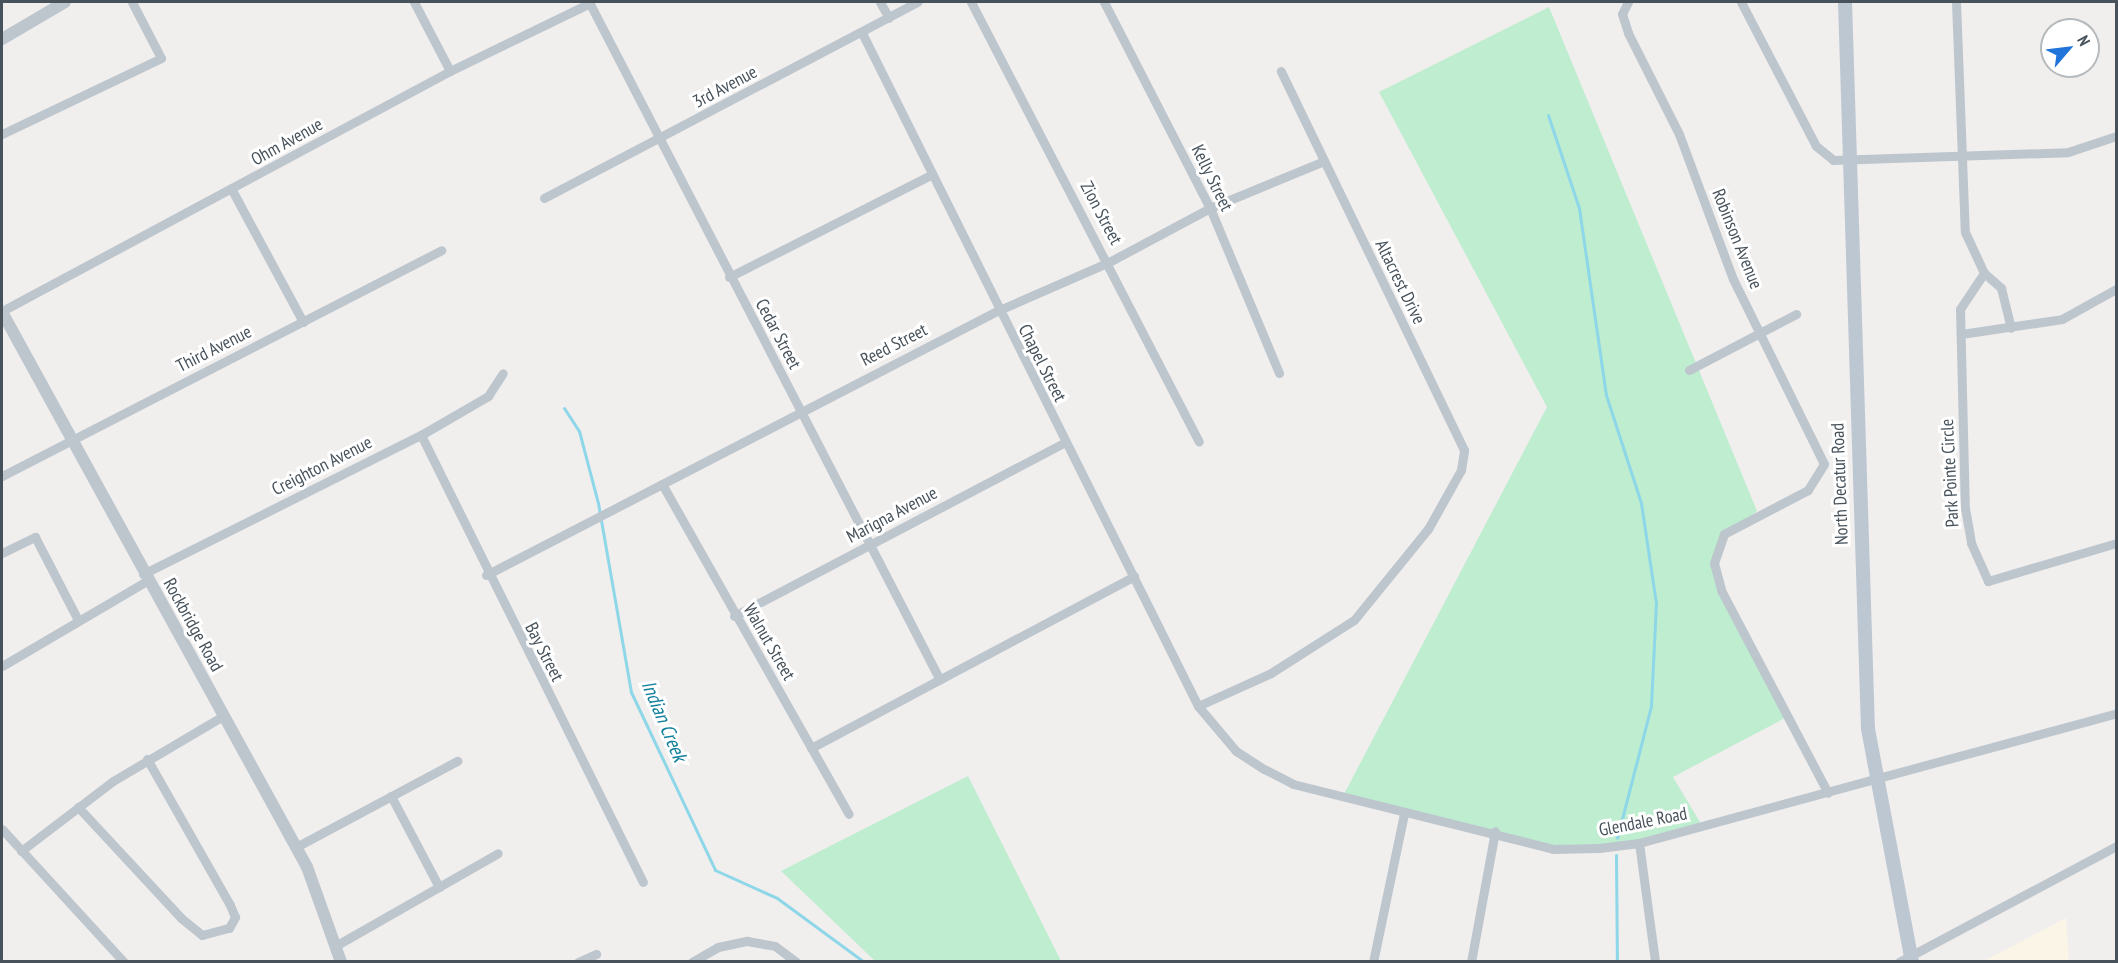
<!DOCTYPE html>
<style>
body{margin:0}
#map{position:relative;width:2118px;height:963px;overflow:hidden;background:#f1eeee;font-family:"PT Sans Narrow",sans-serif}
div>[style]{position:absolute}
.commercial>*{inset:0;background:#fbf5e8}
.green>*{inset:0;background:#beedd0}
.stream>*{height:3px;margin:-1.5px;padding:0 1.5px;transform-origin:1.5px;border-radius:1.5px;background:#8dd7e8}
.minor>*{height:9px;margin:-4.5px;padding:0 4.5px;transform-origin:4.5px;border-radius:4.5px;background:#bdc6cd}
.tertiary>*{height:12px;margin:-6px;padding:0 6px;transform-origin:6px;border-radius:6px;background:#bdc6cd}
.secondary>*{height:14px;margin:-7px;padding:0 7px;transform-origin:7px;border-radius:7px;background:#bdc7d2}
span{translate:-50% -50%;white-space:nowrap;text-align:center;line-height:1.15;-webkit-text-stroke:6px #fff;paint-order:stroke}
.street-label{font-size:18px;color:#47525b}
.water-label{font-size:20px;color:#12819c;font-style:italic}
.frame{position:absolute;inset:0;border:3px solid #47525b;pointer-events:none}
.north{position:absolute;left:2040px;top:18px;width:60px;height:60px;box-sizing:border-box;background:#fff;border:2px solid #b5babd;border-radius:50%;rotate:62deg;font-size:16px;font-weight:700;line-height:24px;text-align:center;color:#47525b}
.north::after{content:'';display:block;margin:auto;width:21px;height:27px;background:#2174d9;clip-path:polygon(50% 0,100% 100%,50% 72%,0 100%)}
</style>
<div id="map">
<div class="commercial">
<i style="clip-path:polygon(2066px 918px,2069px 961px,1984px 961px)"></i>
</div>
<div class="green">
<i style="clip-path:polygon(1549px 7px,1757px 511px,1719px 543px,1718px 582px,1785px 718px,1673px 777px,1704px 829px,1616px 849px,1543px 846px,1343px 796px,1547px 407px,1379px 92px)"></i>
<i style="clip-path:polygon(968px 776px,1061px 961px,875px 961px,781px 871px)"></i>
</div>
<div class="stream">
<i style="left:1548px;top:115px;width:98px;rotate:71.6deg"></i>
<i style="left:1579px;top:208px;width:189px;rotate:81.8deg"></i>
<i style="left:1606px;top:395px;width:114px;rotate:72deg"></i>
<i style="left:1641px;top:503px;width:101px;rotate:81.5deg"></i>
<i style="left:1656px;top:603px;width:103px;rotate:92.8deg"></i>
<i style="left:1651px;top:706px;width:136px;rotate:104.4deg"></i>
<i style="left:564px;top:408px;width:27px;rotate:57deg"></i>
<i style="left:579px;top:431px;width:74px;rotate:75.2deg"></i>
<i style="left:598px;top:503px;width:192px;rotate:80.1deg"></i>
<i style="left:631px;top:692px;width:197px;rotate:64.7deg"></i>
<i style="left:715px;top:870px;width:68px;rotate:24.3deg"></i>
<i style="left:777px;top:898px;width:108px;rotate:36.3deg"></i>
<i style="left:1616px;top:855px;width:107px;rotate:89.5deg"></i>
</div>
<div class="minor">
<i style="left:414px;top:2px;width:78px;rotate:62.4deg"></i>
<i style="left:589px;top:2px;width:763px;rotate:62.63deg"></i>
<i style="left:880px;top:2px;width:18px;rotate:61deg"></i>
<i style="left:971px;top:2px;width:495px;rotate:62.6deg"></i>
<i style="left:1104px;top:2px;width:232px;rotate:62.8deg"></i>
<i style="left:1210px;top:208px;width:179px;rotate:67.3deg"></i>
<i style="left:1628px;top:2px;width:13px;rotate:117deg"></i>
<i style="left:1622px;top:14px;width:20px;rotate:72deg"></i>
<i style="left:1628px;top:33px;width:113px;rotate:63.2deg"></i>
<i style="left:1679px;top:134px;width:155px;rotate:69.6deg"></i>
<i style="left:1733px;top:279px;width:206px;rotate:63.8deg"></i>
<i style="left:1824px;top:464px;width:31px;rotate:122deg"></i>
<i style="left:1808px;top:490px;width:95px;rotate:152.4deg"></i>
<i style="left:1724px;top:534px;width:31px;rotate:109deg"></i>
<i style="left:1714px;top:563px;width:30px;rotate:75deg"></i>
<i style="left:1722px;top:592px;width:227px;rotate:62.2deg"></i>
<i style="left:1741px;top:2px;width:162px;rotate:62.5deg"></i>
<i style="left:1816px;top:146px;width:22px;rotate:39deg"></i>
<i style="left:1833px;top:160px;width:235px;rotate:-1.9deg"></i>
<i style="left:2068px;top:152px;width:51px;rotate:-18.4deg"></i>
<i style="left:1956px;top:2px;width:230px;rotate:87.8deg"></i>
<i style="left:1965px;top:232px;width:45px;rotate:65.1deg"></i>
<i style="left:1984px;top:273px;width:43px;rotate:123.7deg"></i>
<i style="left:1960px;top:309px;width:199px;rotate:88.6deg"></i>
<i style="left:1965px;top:508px;width:36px;rotate:80deg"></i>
<i style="left:1971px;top:543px;width:42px;rotate:65.9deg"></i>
<i style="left:1988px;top:581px;width:134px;rotate:-16.5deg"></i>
<i style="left:862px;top:33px;width:752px;rotate:63.47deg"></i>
<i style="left:1198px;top:706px;width:59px;rotate:49.8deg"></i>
<i style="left:1236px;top:751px;width:33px;rotate:33deg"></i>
<i style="left:1264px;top:769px;width:33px;rotate:27deg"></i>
<i style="left:1293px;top:784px;width:268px;rotate:14deg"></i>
<i style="left:1553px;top:849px;width:46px;rotate:-1.2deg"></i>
<i style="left:1599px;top:848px;width:40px;rotate:-7.1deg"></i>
<i style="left:1639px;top:843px;width:494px;rotate:-15.2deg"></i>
<i style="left:2px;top:134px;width:176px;rotate:-25.5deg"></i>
<i style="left:161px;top:58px;width:63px;rotate:-117.4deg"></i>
<i style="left:232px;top:190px;width:150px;rotate:61.7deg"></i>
<i style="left:544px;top:198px;width:422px;rotate:-27.7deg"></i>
<i style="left:1984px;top:273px;width:23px;rotate:41deg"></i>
<i style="left:2001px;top:288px;width:41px;rotate:76deg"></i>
<i style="left:729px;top:277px;width:226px;rotate:-26.8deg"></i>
<i style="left:2px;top:311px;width:508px;rotate:-28.18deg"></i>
<i style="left:450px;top:71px;width:156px;rotate:-25.9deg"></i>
<i style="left:1961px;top:334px;width:102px;rotate:-8.4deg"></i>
<i style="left:2062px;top:319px;width:62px;rotate:-29.1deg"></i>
<i style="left:1689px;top:370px;width:121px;rotate:-27.6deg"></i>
<i style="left:421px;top:435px;width:499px;rotate:63.6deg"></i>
<i style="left:2px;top:476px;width:494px;rotate:-27.2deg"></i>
<i style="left:662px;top:484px;width:379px;rotate:60.5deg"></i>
<i style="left:2px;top:553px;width:37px;rotate:-26deg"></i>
<i style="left:35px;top:537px;width:93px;rotate:62.6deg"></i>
<i style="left:143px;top:574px;width:311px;rotate:-26.6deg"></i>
<i style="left:421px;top:435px;width:78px;rotate:-30.2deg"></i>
<i style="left:488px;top:396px;width:27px;rotate:-57deg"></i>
<i style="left:486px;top:575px;width:575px;rotate:-27.32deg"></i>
<i style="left:997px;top:311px;width:122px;rotate:-23.6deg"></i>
<i style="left:1109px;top:262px;width:115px;rotate:-28.1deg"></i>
<i style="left:1210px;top:208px;width:123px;rotate:-22.4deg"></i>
<i style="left:734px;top:616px;width:373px;rotate:-27.7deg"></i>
<i style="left:2px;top:666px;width:168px;rotate:-30.4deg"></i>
<i style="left:1198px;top:706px;width:80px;rotate:-24.3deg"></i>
<i style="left:1271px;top:673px;width:98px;rotate:-32.6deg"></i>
<i style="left:1354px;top:620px;width:117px;rotate:-50.9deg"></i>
<i style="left:1428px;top:529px;width:68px;rotate:-60.8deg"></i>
<i style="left:1461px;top:470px;width:20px;rotate:-81deg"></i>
<i style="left:1464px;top:450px;width:421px;rotate:-115.8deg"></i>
<i style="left:811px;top:748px;width:366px;rotate:-28deg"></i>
<i style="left:391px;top:796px;width:103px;rotate:62.2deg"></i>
<i style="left:78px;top:807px;width:151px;rotate:47.1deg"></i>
<i style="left:181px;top:918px;width:27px;rotate:39deg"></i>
<i style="left:202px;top:935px;width:28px;rotate:-15deg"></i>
<i style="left:229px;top:928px;width:13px;rotate:-61deg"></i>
<i style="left:235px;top:917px;width:13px;rotate:-113deg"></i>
<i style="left:230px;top:905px;width:168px;rotate:-119.6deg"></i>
<i style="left:2px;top:829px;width:180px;rotate:47.5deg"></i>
<i style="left:1639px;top:843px;width:120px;rotate:82.3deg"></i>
<i style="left:296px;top:847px;width:183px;rotate:-28.1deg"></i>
<i style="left:21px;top:851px;width:116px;rotate:-37.3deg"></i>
<i style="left:113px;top:781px;width:128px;rotate:-30.6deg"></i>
<i style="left:337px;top:945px;width:185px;rotate:-29.7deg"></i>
<i style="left:578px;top:962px;width:20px;rotate:-24deg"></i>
<i style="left:692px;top:962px;width:30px;rotate:-30deg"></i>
<i style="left:718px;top:947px;width:30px;rotate:-12deg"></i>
<i style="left:747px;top:941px;width:28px;rotate:10deg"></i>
<i style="left:775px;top:946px;width:26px;rotate:37deg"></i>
<i style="left:1373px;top:962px;width:152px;rotate:-78.2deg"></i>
<i style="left:1471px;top:962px;width:133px;rotate:-79.6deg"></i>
<i style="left:1899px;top:962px;width:246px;rotate:-28.1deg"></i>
</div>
<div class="tertiary">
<i style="left:2px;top:39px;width:73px;rotate:-30.4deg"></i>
<i style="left:2px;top:312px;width:633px;rotate:61.21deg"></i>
<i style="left:307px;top:867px;width:101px;rotate:70.3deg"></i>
</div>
<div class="secondary">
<i style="left:1845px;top:2px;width:727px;rotate:88.19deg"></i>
<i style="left:1868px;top:729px;width:237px;rotate:79.3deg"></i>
</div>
<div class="street-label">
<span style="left:725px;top:87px;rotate:-28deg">3rd Avenue</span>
<span style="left:287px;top:142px;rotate:-29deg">Ohm Avenue</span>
<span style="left:1212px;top:178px;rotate:64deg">Kelly Street</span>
<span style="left:1101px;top:213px;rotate:62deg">Zion Street</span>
<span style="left:1737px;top:239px;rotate:68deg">Robinson Avenue</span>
<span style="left:1400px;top:282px;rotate:64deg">Altacrest Drive</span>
<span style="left:778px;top:334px;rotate:62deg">Cedar Street</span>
<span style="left:894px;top:345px;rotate:-27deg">Reed Street</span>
<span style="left:214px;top:349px;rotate:-27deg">Third Avenue</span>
<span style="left:1042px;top:363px;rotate:63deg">Chapel Street</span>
<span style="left:322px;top:466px;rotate:-27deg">Creighton Avenue</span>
<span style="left:1950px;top:473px;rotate:-93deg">Park Pointe Circle</span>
<span style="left:1840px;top:484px;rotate:-92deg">North Decatur Road</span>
<span style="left:892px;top:515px;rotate:-28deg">Marigna Avenue</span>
<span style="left:193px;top:625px;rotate:61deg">Rockbridge Road</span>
<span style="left:769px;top:642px;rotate:60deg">Walnut Street</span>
<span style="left:544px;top:652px;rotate:63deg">Bay Street</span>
<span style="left:1643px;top:822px;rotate:-11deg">Glendale Road</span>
</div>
<div class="water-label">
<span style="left:664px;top:721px;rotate:67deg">Indian Creek</span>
</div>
<div class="frame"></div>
<div class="north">N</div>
</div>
